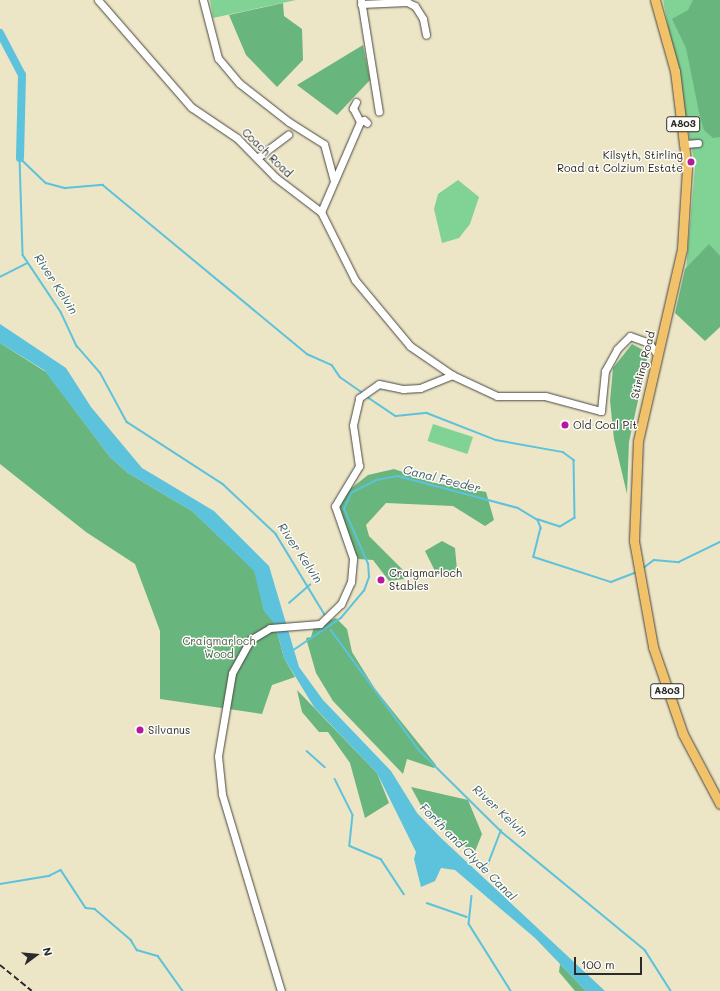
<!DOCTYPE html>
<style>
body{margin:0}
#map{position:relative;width:720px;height:991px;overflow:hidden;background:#ece5c6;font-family:Mali,sans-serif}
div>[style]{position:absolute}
.green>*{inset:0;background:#80d394;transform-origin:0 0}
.forest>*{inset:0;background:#68b57e}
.water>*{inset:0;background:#5dc2db}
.stream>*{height:1.5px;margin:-0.75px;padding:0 0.75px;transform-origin:0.75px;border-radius:0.75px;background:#5dc2db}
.river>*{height:8px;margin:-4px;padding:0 4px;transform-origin:4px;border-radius:4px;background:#5dc2db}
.roads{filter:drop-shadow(0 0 1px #484742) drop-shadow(0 0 1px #484742)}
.minor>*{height:7px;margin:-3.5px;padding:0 3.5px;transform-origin:3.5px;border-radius:3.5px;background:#fff}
.major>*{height:9px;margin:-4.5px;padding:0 4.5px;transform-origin:4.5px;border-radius:4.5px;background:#f2c26a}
.rail>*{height:1.5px;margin-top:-0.75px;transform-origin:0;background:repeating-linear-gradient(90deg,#2b2b2b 0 6px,transparent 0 9px)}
.dots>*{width:11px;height:11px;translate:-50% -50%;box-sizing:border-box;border:2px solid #fdfcf7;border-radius:50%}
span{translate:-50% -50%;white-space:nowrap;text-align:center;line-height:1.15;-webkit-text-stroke:3px #fdfcf7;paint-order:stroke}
.shield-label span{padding:1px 3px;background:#fdfcf7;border:1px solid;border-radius:3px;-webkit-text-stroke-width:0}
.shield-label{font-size:10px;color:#2b2b2b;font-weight:700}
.street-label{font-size:11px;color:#2b2b2b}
.poi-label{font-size:11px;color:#2b2b2b}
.right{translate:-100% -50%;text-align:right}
.left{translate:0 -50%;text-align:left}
.park-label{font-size:11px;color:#445d4a}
.water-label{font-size:12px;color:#3c6069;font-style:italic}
.north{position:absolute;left:16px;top:935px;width:40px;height:40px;-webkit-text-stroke:3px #fdfcf7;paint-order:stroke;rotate:74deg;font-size:11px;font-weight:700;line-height:16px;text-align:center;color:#2b2b2b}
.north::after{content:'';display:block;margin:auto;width:14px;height:18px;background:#2b2b2b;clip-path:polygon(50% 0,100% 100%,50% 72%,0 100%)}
.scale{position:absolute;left:574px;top:957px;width:68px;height:18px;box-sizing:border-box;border:2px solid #2b2b2b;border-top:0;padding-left:5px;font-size:12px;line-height:14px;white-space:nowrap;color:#2b2b2b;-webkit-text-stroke:3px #fdfcf7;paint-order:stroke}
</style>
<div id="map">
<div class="green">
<i style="clip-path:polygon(210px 0,296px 0,213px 18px)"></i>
<i style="clip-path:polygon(663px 0,720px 0,720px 259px,686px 271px,695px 166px)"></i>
<i style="clip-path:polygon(458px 180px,479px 197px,470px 224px,459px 238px,442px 243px,434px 209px,438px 194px)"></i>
<i style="left:433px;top:424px;width:42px;height:18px;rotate:18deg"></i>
</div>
<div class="forest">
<i style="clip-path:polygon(693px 0,720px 0,720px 137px,713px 138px,704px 130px,700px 117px,686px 48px,672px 19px,688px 10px)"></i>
<i style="clip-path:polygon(283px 3px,284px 16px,302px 29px,303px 60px,277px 87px,246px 55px,229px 15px)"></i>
<i style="clip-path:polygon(363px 45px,370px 80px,337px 115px,297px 85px)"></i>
<i style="clip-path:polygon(709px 244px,720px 256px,720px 327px,705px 341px,675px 313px,685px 269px)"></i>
<i style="clip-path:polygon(0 343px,46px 372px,110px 457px,128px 473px,192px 511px,255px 571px,264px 610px,275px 624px,284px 658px,295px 677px,272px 685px,262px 714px,160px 699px,160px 631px,135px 564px,86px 532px,0 464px)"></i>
<i style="clip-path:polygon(632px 344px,645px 351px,647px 359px,629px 442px,627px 494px,614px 439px,610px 401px,613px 368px)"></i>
<i style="clip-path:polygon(394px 469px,435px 483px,486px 492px,494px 520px,485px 526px,453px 506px,386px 503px,366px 525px,369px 536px,402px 569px,404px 579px,389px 581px,373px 560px,358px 559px,338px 509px,345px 493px,368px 475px)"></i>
<i style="clip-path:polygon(442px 541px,455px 548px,457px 570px,450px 574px,436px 573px,425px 551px)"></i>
<i style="clip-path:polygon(336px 618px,347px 629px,352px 652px,375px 689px,436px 765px,434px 768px,407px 759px,403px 774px,333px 701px,316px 673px,306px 638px,311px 637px,314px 627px)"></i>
<i style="clip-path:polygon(297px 690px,377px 773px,389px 803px,365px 818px,350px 763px,328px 732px,319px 732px,302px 712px)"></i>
<i style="clip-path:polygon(411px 787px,468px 800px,482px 834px,474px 854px,424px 811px)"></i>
<i style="clip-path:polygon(560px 964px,586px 991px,575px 991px,559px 972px)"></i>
</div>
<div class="water">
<i style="clip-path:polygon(0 324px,66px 368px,91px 407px,142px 468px,214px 511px,269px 566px,299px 667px,323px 700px,391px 771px,417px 813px,441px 838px,605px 991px,586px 991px,535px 938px,455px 870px,441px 868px,435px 881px,421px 887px,414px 859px,416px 852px,377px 773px,314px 707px,284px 658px,275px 624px,264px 611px,254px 571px,192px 511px,128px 473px,110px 457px,44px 370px,0 343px)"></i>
</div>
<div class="stream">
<i style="left:20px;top:158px;width:36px;rotate:44deg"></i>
<i style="left:46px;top:183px;width:20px;rotate:15deg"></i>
<i style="left:65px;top:188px;width:38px;rotate:-5deg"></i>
<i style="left:103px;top:185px;width:265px;rotate:39.6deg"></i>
<i style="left:307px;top:354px;width:27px;rotate:24deg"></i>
<i style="left:332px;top:365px;width:14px;rotate:56deg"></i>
<i style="left:340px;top:377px;width:28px;rotate:35deg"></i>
<i style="left:20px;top:158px;width:97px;rotate:88.2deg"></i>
<i style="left:23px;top:255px;width:69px;rotate:56.3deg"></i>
<i style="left:61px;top:312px;width:38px;rotate:65deg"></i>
<i style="left:77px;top:346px;width:35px;rotate:49deg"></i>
<i style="left:100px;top:372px;width:57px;rotate:61.6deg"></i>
<i style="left:127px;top:422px;width:114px;rotate:32.9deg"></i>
<i style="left:223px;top:484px;width:73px;rotate:43.3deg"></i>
<i style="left:276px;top:534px;width:95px;rotate:58.8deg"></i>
<i style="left:0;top:277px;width:30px;rotate:-27deg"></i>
<i style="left:366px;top:396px;width:36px;rotate:34deg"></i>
<i style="left:396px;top:416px;width:31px;rotate:-6deg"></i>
<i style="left:427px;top:413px;width:74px;rotate:21.4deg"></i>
<i style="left:496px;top:440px;width:68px;rotate:10.2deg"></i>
<i style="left:563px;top:452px;width:14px;rotate:36deg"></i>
<i style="left:574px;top:460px;width:58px;rotate:89deg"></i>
<i style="left:575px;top:518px;width:17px;rotate:149deg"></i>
<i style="left:560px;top:527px;width:23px;rotate:-162deg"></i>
<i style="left:538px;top:520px;width:9px;rotate:69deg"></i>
<i style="left:541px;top:528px;width:30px;rotate:104deg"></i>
<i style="left:534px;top:557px;width:81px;rotate:18deg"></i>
<i style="left:611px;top:582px;width:26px;rotate:-21deg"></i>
<i style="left:642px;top:569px;width:15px;rotate:-37deg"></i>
<i style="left:654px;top:560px;width:25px;rotate:5deg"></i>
<i style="left:679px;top:562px;width:46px;rotate:-26deg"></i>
<i style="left:289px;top:603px;width:28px;rotate:-41deg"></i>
<i style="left:331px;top:630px;width:149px;rotate:53.7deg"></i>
<i style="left:419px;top:750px;width:118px;rotate:44.7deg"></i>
<i style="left:503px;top:833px;width:184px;rotate:39.5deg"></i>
<i style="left:645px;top:950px;width:49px;rotate:57.6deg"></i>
<i style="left:292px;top:651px;width:59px;rotate:-34deg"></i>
<i style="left:341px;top:618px;width:35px;rotate:-50deg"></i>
<i style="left:364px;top:591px;width:15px;rotate:-70deg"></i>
<i style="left:369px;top:577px;width:13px;rotate:-94deg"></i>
<i style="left:368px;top:564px;width:60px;rotate:-113.6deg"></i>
<i style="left:344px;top:509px;width:17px;rotate:-66deg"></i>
<i style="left:351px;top:493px;width:29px;rotate:-27deg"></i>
<i style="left:377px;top:480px;width:21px;rotate:-11deg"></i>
<i style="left:398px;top:476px;width:124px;rotate:14.9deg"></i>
<i style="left:518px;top:508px;width:23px;rotate:31deg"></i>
<i style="left:307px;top:751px;width:24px;rotate:42deg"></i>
<i style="left:335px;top:779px;width:40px;rotate:63.4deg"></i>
<i style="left:353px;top:815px;width:31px;rotate:96deg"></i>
<i style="left:350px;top:846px;width:34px;rotate:23deg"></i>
<i style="left:381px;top:859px;width:42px;rotate:56.7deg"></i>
<i style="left:488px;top:864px;width:36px;rotate:-69deg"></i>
<i style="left:0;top:884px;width:50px;rotate:-9.3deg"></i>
<i style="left:49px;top:876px;width:13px;rotate:-27deg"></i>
<i style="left:61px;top:870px;width:45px;rotate:56.7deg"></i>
<i style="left:86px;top:908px;width:9px;rotate:6deg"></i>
<i style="left:95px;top:909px;width:48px;rotate:40.7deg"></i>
<i style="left:131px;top:940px;width:12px;rotate:59deg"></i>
<i style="left:137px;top:950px;width:22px;rotate:16deg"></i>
<i style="left:158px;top:956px;width:43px;rotate:54.5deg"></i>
<i style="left:472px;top:896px;width:28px;rotate:96deg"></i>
<i style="left:469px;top:924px;width:79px;rotate:57.9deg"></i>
<i style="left:427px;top:903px;width:42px;rotate:19.3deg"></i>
</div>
<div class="river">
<i style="left:0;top:33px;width:47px;rotate:62.4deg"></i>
<i style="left:22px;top:75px;width:83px;rotate:91.4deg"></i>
</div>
<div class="roads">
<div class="minor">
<i style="left:98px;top:0;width:142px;rotate:49deg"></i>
<i style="left:191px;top:107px;width:55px;rotate:34deg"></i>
<i style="left:237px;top:138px;width:54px;rotate:45.7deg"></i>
<i style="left:275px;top:177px;width:58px;rotate:37.3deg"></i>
<i style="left:321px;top:212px;width:76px;rotate:63.4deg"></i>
<i style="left:355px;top:280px;width:86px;rotate:50.2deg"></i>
<i style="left:410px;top:346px;width:51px;rotate:34.6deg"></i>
<i style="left:203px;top:0;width:60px;rotate:75.5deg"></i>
<i style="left:218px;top:58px;width:33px;rotate:50deg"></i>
<i style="left:239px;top:83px;width:63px;rotate:38deg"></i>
<i style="left:289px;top:122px;width:41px;rotate:32.2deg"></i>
<i style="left:324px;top:144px;width:38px;rotate:75deg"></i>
<i style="left:361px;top:0;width:113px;rotate:80.9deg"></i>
<i style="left:361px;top:4px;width:46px;rotate:-2.5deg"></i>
<i style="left:407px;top:2px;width:9px;rotate:27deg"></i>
<i style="left:415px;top:6px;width:15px;rotate:58deg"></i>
<i style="left:423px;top:19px;width:16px;rotate:79deg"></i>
<i style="left:356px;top:102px;width:7px;rotate:117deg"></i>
<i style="left:353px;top:108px;width:16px;rotate:63deg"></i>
<i style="left:685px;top:144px;width:13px;rotate:-4deg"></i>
<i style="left:257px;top:158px;width:39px;rotate:-37deg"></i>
<i style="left:321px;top:212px;width:98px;rotate:-66.6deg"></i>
<i style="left:360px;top:122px;width:4px;rotate:-27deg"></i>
<i style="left:364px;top:120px;width:4px;rotate:45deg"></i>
<i style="left:281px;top:991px;width:206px;rotate:-106.7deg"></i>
<i style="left:222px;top:794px;width:38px;rotate:-96deg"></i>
<i style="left:218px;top:756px;width:84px;rotate:-80.4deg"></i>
<i style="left:232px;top:673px;width:38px;rotate:-61deg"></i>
<i style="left:250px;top:640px;width:23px;rotate:-31deg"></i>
<i style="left:270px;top:628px;width:50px;rotate:-4.6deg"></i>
<i style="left:320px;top:624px;width:29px;rotate:-44deg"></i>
<i style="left:341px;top:604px;width:24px;rotate:-66deg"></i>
<i style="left:351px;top:582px;width:24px;rotate:-85deg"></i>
<i style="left:353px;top:558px;width:55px;rotate:-109.1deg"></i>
<i style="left:335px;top:506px;width:47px;rotate:-59deg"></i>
<i style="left:359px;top:466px;width:41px;rotate:-98.3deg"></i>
<i style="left:353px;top:425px;width:28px;rotate:-77deg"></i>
<i style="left:359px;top:398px;width:24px;rotate:-35deg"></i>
<i style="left:379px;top:384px;width:25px;rotate:12deg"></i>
<i style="left:403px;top:389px;width:17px;rotate:-3deg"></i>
<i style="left:420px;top:388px;width:35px;rotate:-22deg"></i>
<i style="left:452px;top:375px;width:50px;rotate:25deg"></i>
<i style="left:497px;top:396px;width:48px"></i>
<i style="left:545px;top:396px;width:58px;rotate:15deg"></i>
<i style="left:601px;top:411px;width:40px;rotate:-84.3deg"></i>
<i style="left:605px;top:371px;width:25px;rotate:-61deg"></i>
<i style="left:617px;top:349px;width:18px;rotate:-45deg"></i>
<i style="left:630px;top:336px;width:20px;rotate:20deg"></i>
<i style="left:649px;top:343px;width:14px;rotate:54deg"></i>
</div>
<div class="major">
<i style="left:655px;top:0;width:74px;rotate:74.3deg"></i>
<i style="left:675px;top:71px;width:99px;rotate:83deg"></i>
<i style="left:687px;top:169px;width:80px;rotate:93.6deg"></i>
<i style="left:682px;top:249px;width:197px;rotate:102.9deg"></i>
<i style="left:638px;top:441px;width:100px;rotate:92.3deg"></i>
<i style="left:634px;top:541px;width:108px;rotate:79.8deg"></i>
<i style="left:653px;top:647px;width:92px;rotate:71deg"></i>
<i style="left:683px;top:734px;width:79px;rotate:62.1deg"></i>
</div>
</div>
<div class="rail">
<i style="left:0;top:965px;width:41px;rotate:39.1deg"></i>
</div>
<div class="dots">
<i style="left:691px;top:162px;background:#b5179e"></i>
<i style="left:565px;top:425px;background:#b5179e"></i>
<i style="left:381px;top:580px;background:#b5179e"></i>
<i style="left:140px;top:730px;background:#b5179e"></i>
</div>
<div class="shield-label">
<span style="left:683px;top:124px">A803</span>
<span style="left:667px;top:691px">A803</span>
</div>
<div class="street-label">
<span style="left:267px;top:153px;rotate:44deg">Coach Road</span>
<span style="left:643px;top:365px;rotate:-76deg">Stirling Road</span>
</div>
<div class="poi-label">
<span class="right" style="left:683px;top:162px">Kilsyth, Stirling<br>Road at Colzium Estate</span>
<span class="left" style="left:573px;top:425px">Old Coal Pit</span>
<span class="left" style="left:389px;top:580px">Craigmarloch<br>Stables</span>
<span class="left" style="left:148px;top:730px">Silvanus</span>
</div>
<div class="park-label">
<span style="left:219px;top:648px">Craigmarloch<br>Wood</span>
</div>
<div class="water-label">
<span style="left:56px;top:284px;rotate:57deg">River Kelvin</span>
<span style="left:442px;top:479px;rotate:14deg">Canal Feeder</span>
<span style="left:300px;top:553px;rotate:56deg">River Kelvin</span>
<span style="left:500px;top:811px;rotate:43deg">River Kelvin</span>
<span style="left:468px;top:852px;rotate:45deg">Forth and Clyde Canal</span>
</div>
<div class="north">N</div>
<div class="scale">100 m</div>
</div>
